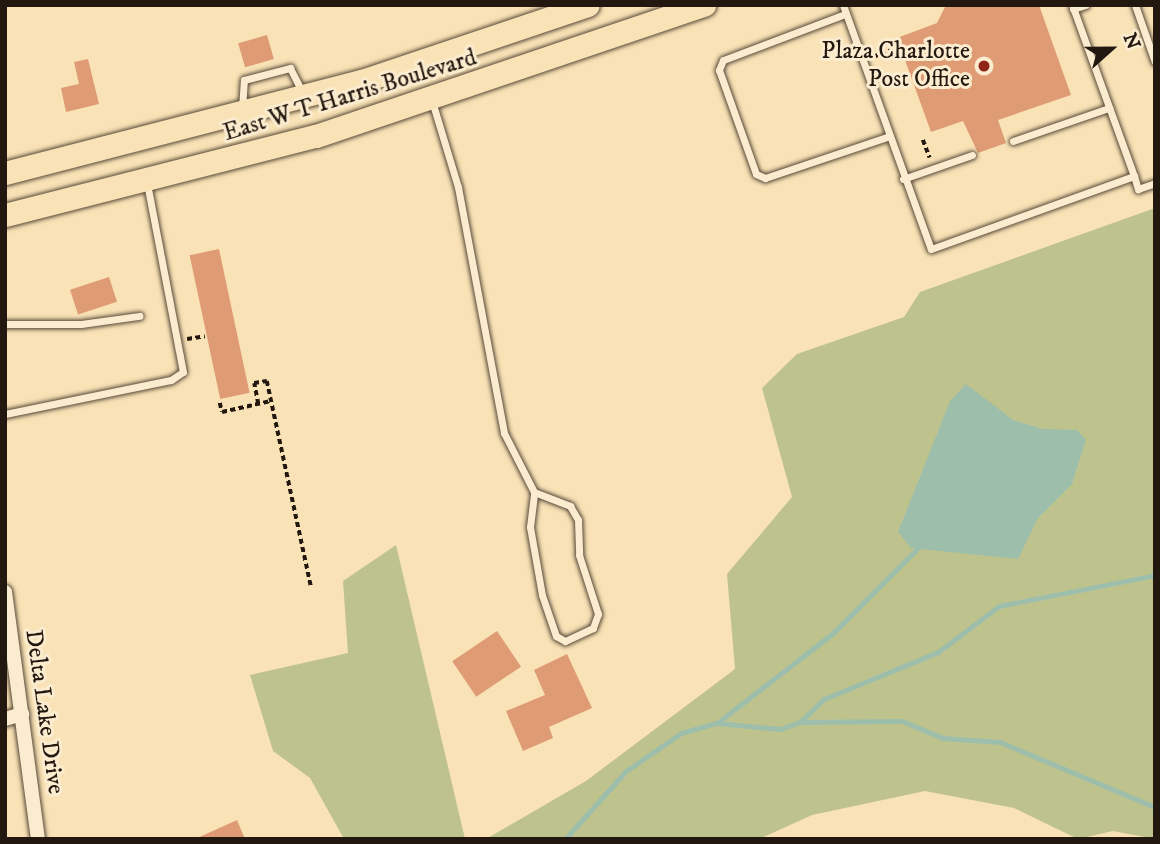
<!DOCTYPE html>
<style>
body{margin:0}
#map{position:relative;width:1160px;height:844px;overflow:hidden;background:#f9e2b6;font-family:"IM FELL DW Pica",serif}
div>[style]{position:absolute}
.green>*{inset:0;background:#bec38d}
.water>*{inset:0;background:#9ebeac}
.stream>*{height:5px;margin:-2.5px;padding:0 2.5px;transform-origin:2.5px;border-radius:2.5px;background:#9ebeac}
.building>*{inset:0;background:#df9c74;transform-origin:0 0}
.path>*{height:3.5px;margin-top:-1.75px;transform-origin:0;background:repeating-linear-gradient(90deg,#23180f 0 5px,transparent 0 8.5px)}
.roads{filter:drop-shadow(0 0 2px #584a39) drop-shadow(0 0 2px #584a39)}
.lane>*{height:7px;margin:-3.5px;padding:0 3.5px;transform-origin:3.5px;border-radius:3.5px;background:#fbecd0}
.street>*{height:14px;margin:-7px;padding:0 7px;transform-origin:7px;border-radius:7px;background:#fbecd0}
.primary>*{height:23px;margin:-11.5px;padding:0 11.5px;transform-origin:11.5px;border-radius:11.5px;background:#f9e2b6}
.dots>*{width:19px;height:19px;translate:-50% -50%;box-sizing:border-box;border:4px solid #fbecd0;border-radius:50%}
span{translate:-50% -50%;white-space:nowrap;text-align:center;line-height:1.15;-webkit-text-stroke:6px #fbecd0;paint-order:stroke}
.poi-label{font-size:24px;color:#23180f}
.right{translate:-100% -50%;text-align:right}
.street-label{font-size:24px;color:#23180f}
.frame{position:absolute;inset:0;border:7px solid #23180f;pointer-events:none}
.north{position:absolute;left:1076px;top:14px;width:70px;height:70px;-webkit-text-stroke:5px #fbecd0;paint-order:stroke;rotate:69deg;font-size:19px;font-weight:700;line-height:28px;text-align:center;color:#23180f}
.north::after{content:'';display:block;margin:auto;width:24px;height:32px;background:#23180f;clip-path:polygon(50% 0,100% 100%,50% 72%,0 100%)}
</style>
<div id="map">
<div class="green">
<i style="clip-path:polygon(1155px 208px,1155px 839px,1113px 831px,1078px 839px,1014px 808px,925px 791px,812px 815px,759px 839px,486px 839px,586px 781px,735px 669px,727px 574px,792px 497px,762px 388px,797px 354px,904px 317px,920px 292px)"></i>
<i style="clip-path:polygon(396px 545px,465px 839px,344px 839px,310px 778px,273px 751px,250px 675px,348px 653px,343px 581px)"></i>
</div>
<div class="water">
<i style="clip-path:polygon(966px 384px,1013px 420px,1043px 429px,1077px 430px,1086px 440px,1072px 484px,1038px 518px,1018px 559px,911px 548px,898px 532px,950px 401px)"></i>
</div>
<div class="stream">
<i style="left:801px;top:721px;width:32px;rotate:-44deg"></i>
<i style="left:824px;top:699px;width:123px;rotate:-22.4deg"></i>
<i style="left:938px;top:652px;width:76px;rotate:-37deg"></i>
<i style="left:999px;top:606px;width:159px;rotate:-11.2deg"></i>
<i style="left:717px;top:723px;width:147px;rotate:-37.8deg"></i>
<i style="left:833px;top:633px;width:119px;rotate:-45deg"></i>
<i style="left:565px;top:839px;width:91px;rotate:-48.1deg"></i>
<i style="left:626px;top:771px;width:67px;rotate:-34.6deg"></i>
<i style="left:681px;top:733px;width:37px;rotate:-16deg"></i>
<i style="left:717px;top:723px;width:63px;rotate:5.4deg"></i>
<i style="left:780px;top:729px;width:21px;rotate:-19deg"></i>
<i style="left:800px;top:722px;width:102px;rotate:-0.6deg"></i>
<i style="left:902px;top:721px;width:44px;rotate:22.5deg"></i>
<i style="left:943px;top:738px;width:57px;rotate:4deg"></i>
<i style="left:1000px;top:742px;width:168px;rotate:22.8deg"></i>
</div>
<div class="building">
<i style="clip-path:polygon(946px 5px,1039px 5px,1071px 95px,998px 120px,1006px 143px,978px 153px,963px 121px,931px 132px,897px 38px,937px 23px)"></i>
<i style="left:267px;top:35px;width:25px;height:30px;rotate:74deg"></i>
<i style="clip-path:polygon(88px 59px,99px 104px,66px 112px,61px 88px,79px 84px,74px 62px)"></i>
<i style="left:219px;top:249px;width:147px;height:30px;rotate:78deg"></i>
<i style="left:109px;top:277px;width:26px;height:41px;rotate:72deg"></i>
<i style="left:497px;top:631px;width:43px;height:54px;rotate:56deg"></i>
<i style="clip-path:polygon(567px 654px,592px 708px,549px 727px,553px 738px,523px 751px,506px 711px,545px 695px,534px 670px)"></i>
<i style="clip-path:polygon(237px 820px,245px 839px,195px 839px)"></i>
</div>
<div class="path">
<i style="left:873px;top:57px;width:22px;rotate:-21deg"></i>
<i style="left:923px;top:140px;width:19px;rotate:69deg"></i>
<i style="left:187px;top:339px;width:18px;rotate:-9deg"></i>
<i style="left:220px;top:403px;width:9px;rotate:77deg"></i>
<i style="left:222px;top:412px;width:50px;rotate:-12.7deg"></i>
<i style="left:258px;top:404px;width:21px;rotate:-101deg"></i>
<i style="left:254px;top:383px;width:13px;rotate:-9deg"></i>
<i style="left:267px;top:381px;width:210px;rotate:77.9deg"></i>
</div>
<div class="roads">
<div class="lane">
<i style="left:843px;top:5px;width:259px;rotate:70.2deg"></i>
<i style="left:931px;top:249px;width:216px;rotate:-19.8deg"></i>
<i style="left:1134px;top:176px;width:182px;rotate:-109.9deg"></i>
<i style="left:1135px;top:5px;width:60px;rotate:70.7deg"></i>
<i style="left:1073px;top:9px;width:13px;rotate:-18deg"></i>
<i style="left:845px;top:14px;width:130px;rotate:159.3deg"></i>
<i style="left:723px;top:60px;width:11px;rotate:112deg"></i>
<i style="left:719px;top:70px;width:110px;rotate:70.4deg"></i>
<i style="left:756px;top:174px;width:10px;rotate:24deg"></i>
<i style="left:765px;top:178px;width:129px;rotate:-18.6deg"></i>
<i style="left:432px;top:101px;width:90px;rotate:73.2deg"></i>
<i style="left:458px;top:187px;width:250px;rotate:79.4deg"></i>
<i style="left:504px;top:433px;width:66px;rotate:63deg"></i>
<i style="left:534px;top:492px;width:39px;rotate:21deg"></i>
<i style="left:570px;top:506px;width:16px;rotate:60deg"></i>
<i style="left:578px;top:520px;width:35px;rotate:88deg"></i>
<i style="left:579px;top:555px;width:62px;rotate:72.1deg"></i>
<i style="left:598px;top:614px;width:15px;rotate:110deg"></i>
<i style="left:593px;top:628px;width:31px;rotate:155deg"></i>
<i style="left:565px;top:641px;width:10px;rotate:-151deg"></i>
<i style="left:556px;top:636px;width:43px;rotate:-108.9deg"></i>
<i style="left:542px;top:595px;width:69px;rotate:-100deg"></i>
<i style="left:530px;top:527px;width:35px;rotate:-83deg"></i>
<i style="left:242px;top:108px;width:28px;rotate:-86deg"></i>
<i style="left:244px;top:80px;width:48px;rotate:-14.6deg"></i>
<i style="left:290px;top:68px;width:29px;rotate:63deg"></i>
<i style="left:1013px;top:141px;width:102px;rotate:-19deg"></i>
<i style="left:1134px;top:176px;width:14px;rotate:73deg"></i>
<i style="left:1138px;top:189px;width:18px;rotate:-19deg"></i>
<i style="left:903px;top:179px;width:73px;rotate:-19.2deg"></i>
<i style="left:5px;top:324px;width:76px"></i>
<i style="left:81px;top:324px;width:59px;rotate:-7.9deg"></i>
<i style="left:5px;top:414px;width:169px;rotate:-11.6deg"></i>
<i style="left:171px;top:380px;width:14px;rotate:-34deg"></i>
<i style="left:183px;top:372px;width:192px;rotate:-100.8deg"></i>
</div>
<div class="street">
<i style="left:5px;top:592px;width:249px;rotate:82.4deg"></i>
<i style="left:5px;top:719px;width:18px;rotate:-16deg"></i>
</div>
<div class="primary">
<i style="left:5px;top:173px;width:369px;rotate:-14.5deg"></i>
<i style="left:362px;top:81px;width:238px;rotate:-18.6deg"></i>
<i style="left:5px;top:215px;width:321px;rotate:-14.3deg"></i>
<i style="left:316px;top:136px;width:410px;rotate:-18.7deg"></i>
</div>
</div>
<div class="dots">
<i style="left:984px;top:66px;background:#8f2418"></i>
</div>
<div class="poi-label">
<span class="right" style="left:970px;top:66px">Plaza Charlotte<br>Post Office</span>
</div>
<div class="street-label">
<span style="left:350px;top:96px;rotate:-17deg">East W T Harris Boulevard</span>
<span style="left:44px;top:712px;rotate:82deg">Delta Lake Drive</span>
</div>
<div class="frame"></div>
<div class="north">N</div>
</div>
